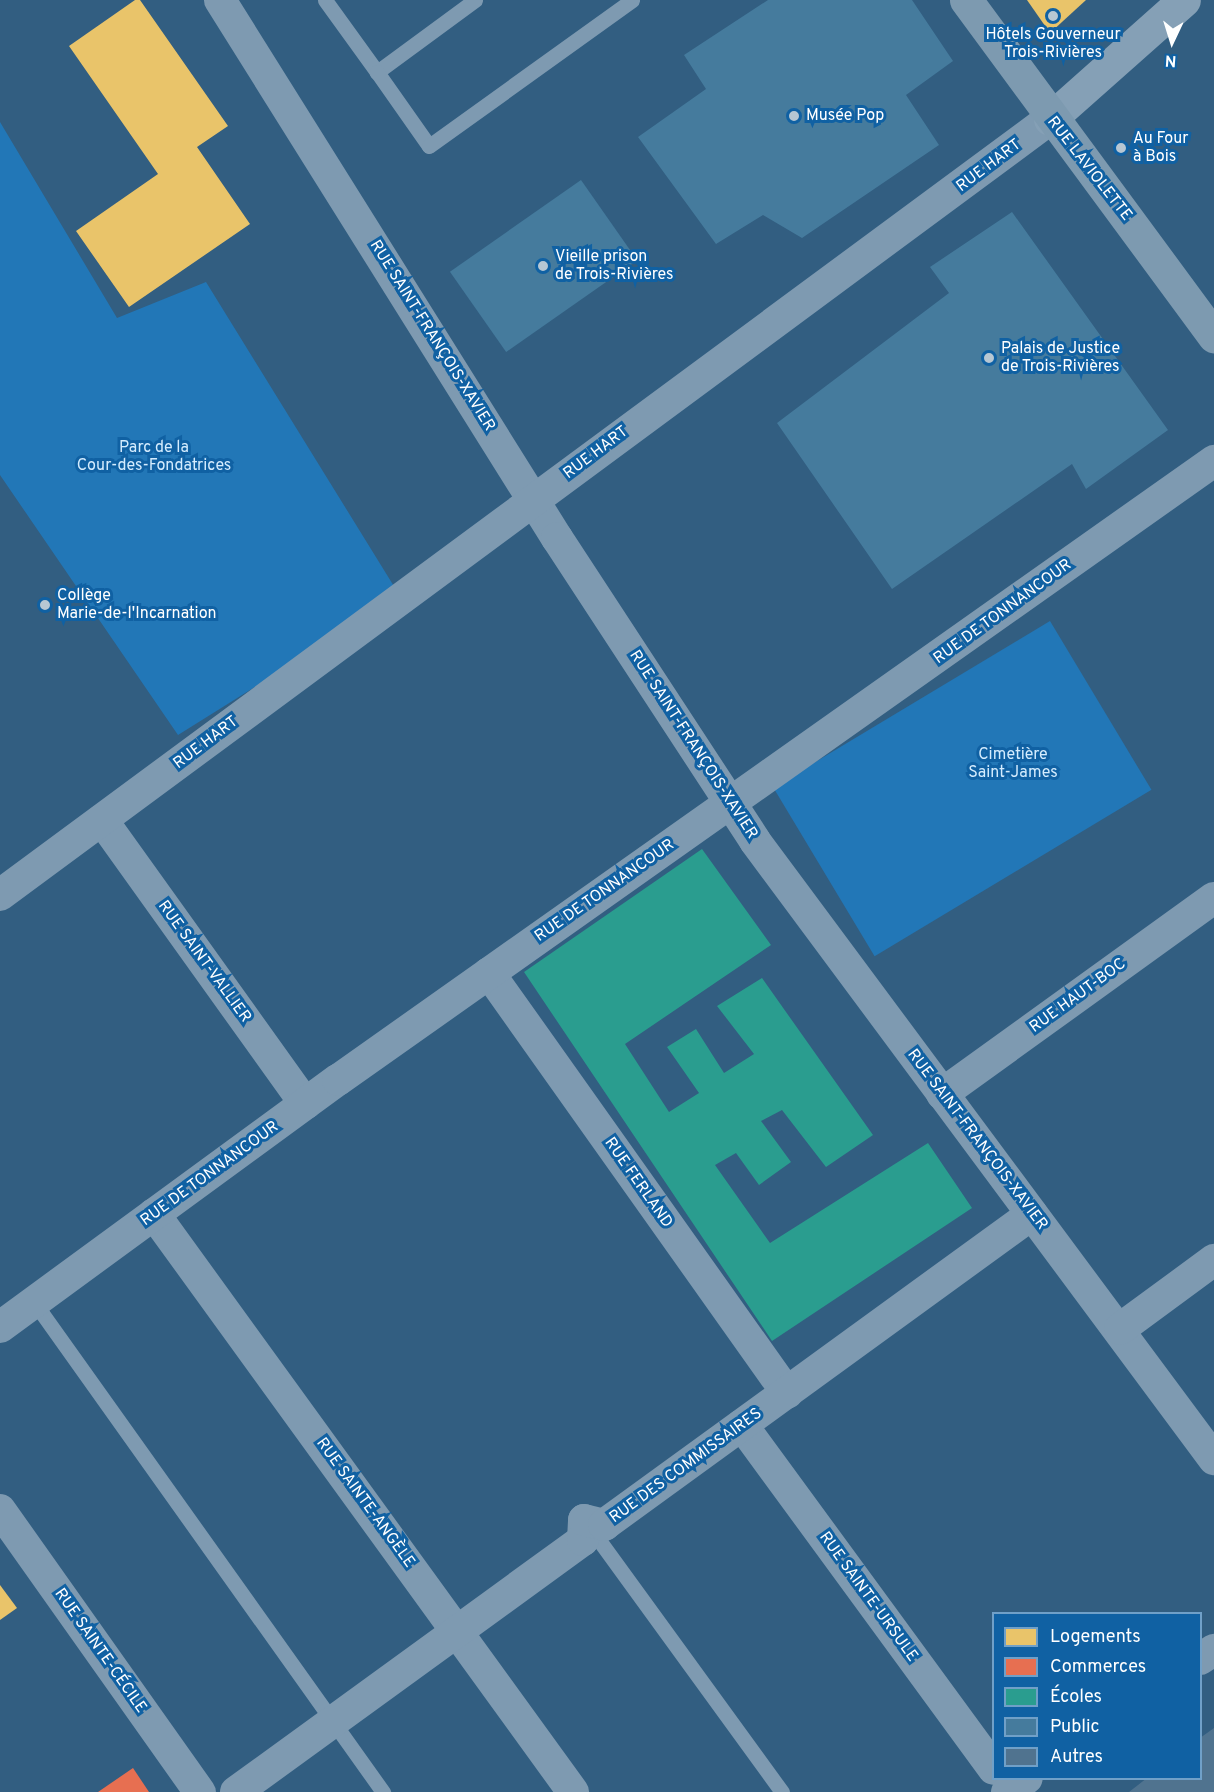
<!DOCTYPE html>
<meta charset="utf-8">
<style>
body{margin:0}
#map{position:relative;width:1214px;height:1792px;overflow:hidden;background:#325e81;font-family:Overpass,sans-serif}
div>[style]{position:absolute}
.green>*{inset:0;background:#2277b7;transform-origin:0 0}
.homes>*{inset:0;background:#e9c46a}
.shops>*{inset:0;background:#e76f51}
.schools>*{inset:0;background:#2a9d8f}
.public>*{inset:0;background:#457b9d;transform-origin:0 0}
.building>*{inset:0;background:#50738f}
.lane>*{height:15px;margin:-7.5px;padding:0 7.5px;transform-origin:7.5px;border-radius:7.5px;background:#7e9ab1}
.street>*{height:32px;margin:-16px;padding:0 16px;transform-origin:16px;border-radius:16px;background:#7e9ab1}
.secondary>*{height:33px;margin:-16.5px;padding:0 16.5px;transform-origin:16.5px;border-radius:16.5px;background:#85a0b6}
.primary>*{height:33px;margin:-16.5px;padding:0 16.5px;transform-origin:16.5px;border-radius:16.5px;background:#7d9ab0}
.dots>*{width:16px;height:16px;translate:-50% -50%;box-sizing:border-box;border:3px solid #1061a3;border-radius:50%}
span{translate:-50% -50%;white-space:nowrap;text-align:center;line-height:1.15;-webkit-text-stroke:6px #1061a3;paint-order:stroke}
.poi-label{font-size:16px;color:#fff}
.left{translate:0 -50%;text-align:left}
.street-label{font-size:16px;color:#fff}
.park-label{font-size:16px;color:#d4ecfe}
.legend{position:absolute;left:992px;top:1612px;width:210px;height:168px;box-sizing:border-box;background:#1061a3;border:2px solid #70a0c8;margin:0;padding:8px 10px;list-style:none;font-size:18px;color:#fff}
.legend li{display:flex;align-items:center;gap:12px;height:30px}
.legend b{width:30px;border:2px solid #70a0c8}
.north{position:absolute;left:1142px;top:12px;width:60px;height:60px;-webkit-text-stroke:4px #1061a3;paint-order:stroke;rotate:184deg;font-size:16px;font-weight:700;line-height:24px;text-align:center;color:#fff}
.north::after{content:'';display:block;margin:auto;width:21px;height:27px;background:#fff;clip-path:polygon(50% 0,100% 100%,50% 72%,0 100%)}
</style>
<div id="map">
<div class="green">
<i style="clip-path:polygon(0 122px,117px 318px,206px 282px,400px 596px,178px 735px,0 475px)"></i>
<i style="left:1050px;top:621px;width:197px;height:323px;rotate:59deg"></i>
</div>
<div class="homes">
<i style="clip-path:polygon(135px 0,140px 0,228px 126px,197px 147px,250px 224px,129px 307px,76px 231px,158px 174px,69px 46px)"></i>
<i style="clip-path:polygon(1027px 0,1086px 0,1050px 33px)"></i>
<i style="clip-path:polygon(0 1585px,17px 1608px,0 1620px)"></i>
</div>
<div class="shops">
<i style="clip-path:polygon(133px 1768px,149px 1792px,98px 1792px)"></i>
</div>
<div class="schools">
<i style="clip-path:polygon(702px 849px,771px 945px,625px 1044px,669px 1112px,699px 1093px,667px 1047px,696px 1029px,724px 1073px,754px 1054px,717px 1006px,762px 978px,873px 1135px,826px 1167px,782px 1110px,761px 1121px,791px 1162px,759px 1185px,736px 1153px,715px 1165px,770px 1243px,928px 1143px,972px 1208px,772px 1341px,524px 972px)"></i>
</div>
<div class="public">
<i style="clip-path:polygon(768px 0,912px 0,953px 61px,906px 95px,939px 145px,802px 238px,763px 215px,716px 244px,638px 137px,706px 89px,684px 55px)"></i>
<i style="left:581px;top:180px;width:98px;height:160px;rotate:55deg"></i>
<i style="clip-path:polygon(1012px 212px,1168px 430px,1086px 489px,1072px 464px,892px 589px,777px 423px,949px 293px,930px 267px)"></i>
</div>
<div class="building">
<i style="clip-path:polygon(1214px 1728px,1214px 1792px,1129px 1792px,1147px 1778px,1200px 1778px,1200px 1738px)"></i>
</div>
<div class="lane">
<i style="left:325px;top:0;width:89px;rotate:54.2deg"></i>
<i style="left:475px;top:0;width:122px;rotate:143.7deg"></i>
<i style="left:377px;top:72px;width:90px;rotate:54.9deg"></i>
<i style="left:429px;top:146px;width:250px;rotate:-35.7deg"></i>
<i style="left:34px;top:1302px;width:602px;rotate:54.54deg"></i>
<i style="left:588px;top:1525px;width:330px;rotate:54deg"></i>
</div>
<div class="street">
<i style="left:220px;top:0;width:635px;rotate:57.94deg"></i>
<i style="left:557px;top:538px;width:362px;rotate:56.8deg"></i>
<i style="left:755px;top:841px;width:770px;rotate:53.4deg"></i>
<i style="left:102px;top:820px;width:349px;rotate:54.4deg"></i>
<i style="left:0;top:895px;width:1306px;rotate:-36.47deg"></i>
<i style="left:489px;top:973px;width:515px;rotate:54.64deg"></i>
<i style="left:942px;top:1094px;width:335px;rotate:-35.8deg"></i>
<i style="left:154px;top:1214px;width:714px;rotate:54.06deg"></i>
<i style="left:0;top:1327px;width:419px;rotate:-36.2deg"></i>
<i style="left:338px;top:1080px;width:1073px;rotate:-35.25deg"></i>
<i style="left:1120px;top:1329px;width:117px;rotate:-36.3deg"></i>
<i style="left:742px;top:1425px;width:426px;rotate:53.8deg"></i>
<i style="left:0;top:1510px;width:346px;rotate:54.7deg"></i>
<i style="left:1200px;top:1659px;width:17px;rotate:-33deg"></i>
<i style="left:236px;top:1792px;width:429px;rotate:-36deg"></i>
<i style="left:583px;top:1540px;width:20px;rotate:-87deg"></i>
<i style="left:584px;top:1520px;width:21px;rotate:14deg"></i>
<i style="left:604px;top:1525px;width:529px;rotate:-36deg"></i>
<i style="left:1007px;top:1792px;width:24px;rotate:-35deg"></i>
</div>
<div class="secondary">
<i style="left:1050px;top:119px;width:179px;rotate:-41.6deg"></i>
</div>
<div class="primary">
<i style="left:966px;top:0;width:418px;rotate:53.6deg"></i>
</div>
<div class="dots">
<i style="left:1053px;top:16px;background:#b7c7d3"></i>
<i style="left:794px;top:116px;background:#b7c7d3"></i>
<i style="left:1121px;top:148px;background:#b7c7d3"></i>
<i style="left:543px;top:266px;background:#b7c7d3"></i>
<i style="left:989px;top:358px;background:#b7c7d3"></i>
<i style="left:45px;top:605px;background:#b7c7d3"></i>
</div>
<div class="poi-label">
<span style="left:1053px;top:44px">Hôtels Gouverneur<br>Trois-Rivières</span>
<span class="left" style="left:806px;top:116px">Musée Pop</span>
<span class="left" style="left:1133px;top:148px">Au Four<br>à Bois</span>
<span class="left" style="left:555px;top:266px">Vieille prison<br>de Trois-Rivières</span>
<span class="left" style="left:1001px;top:358px">Palais de Justice<br>de Trois-Rivières</span>
<span class="left" style="left:57px;top:605px">Collège<br>Marie-de-l'Incarnation</span>
</div>
<div class="street-label">
<span style="left:989px;top:166px;rotate:-37deg">RUE HART</span>
<span style="left:1089px;top:169px;rotate:52deg">RUE LAVIOLETTE</span>
<span style="left:432px;top:336px;rotate:58deg">RUE SAINT-FRANÇOIS-XAVIER</span>
<span style="left:596px;top:453px;rotate:-37deg">RUE HART</span>
<span style="left:1003px;top:612px;rotate:-36deg">RUE DE TONNANCOUR</span>
<span style="left:206px;top:743px;rotate:-37deg">RUE HART</span>
<span style="left:693px;top:745px;rotate:57deg">RUE SAINT-FRANÇOIS-XAVIER</span>
<span style="left:605px;top:891px;rotate:-35deg">RUE DE TONNANCOUR</span>
<span style="left:204px;top:962px;rotate:54deg">RUE SAINT-VALLIER</span>
<span style="left:1078px;top:996px;rotate:-36deg">RUE HAUT-BOC</span>
<span style="left:977px;top:1140px;rotate:53deg">RUE SAINT-FRANÇOIS-XAVIER</span>
<span style="left:210px;top:1174px;rotate:-36deg">RUE DE TONNANCOUR</span>
<span style="left:638px;top:1183px;rotate:55deg">RUE FERLAND</span>
<span style="left:686px;top:1466px;rotate:-36deg">RUE DES COMMISSAIRES</span>
<span style="left:365px;top:1503px;rotate:54deg">RUE SAINTE-ANGÈLE</span>
<span style="left:868px;top:1597px;rotate:54deg">RUE SAINTE-URSULE</span>
<span style="left:100px;top:1651px;rotate:55deg">RUE SAINTE-CÉCILE</span>
</div>
<div class="park-label">
<span style="left:154px;top:457px">Parc de la<br>Cour-des-Fondatrices</span>
<span style="left:1013px;top:764px">Cimetière<br>Saint-James</span>
</div>
<ul class="legend">
<li><b style="height:16px;background:#e9c46a"></b>Logements</li>
<li><b style="height:16px;background:#e76f51"></b>Commerces</li>
<li><b style="height:16px;background:#2a9d8f"></b>Écoles</li>
<li><b style="height:16px;background:#457b9d"></b>Public</li>
<li><b style="height:16px;background:#50738f"></b>Autres</li>
</ul>
<div class="north">N</div>
</div>
